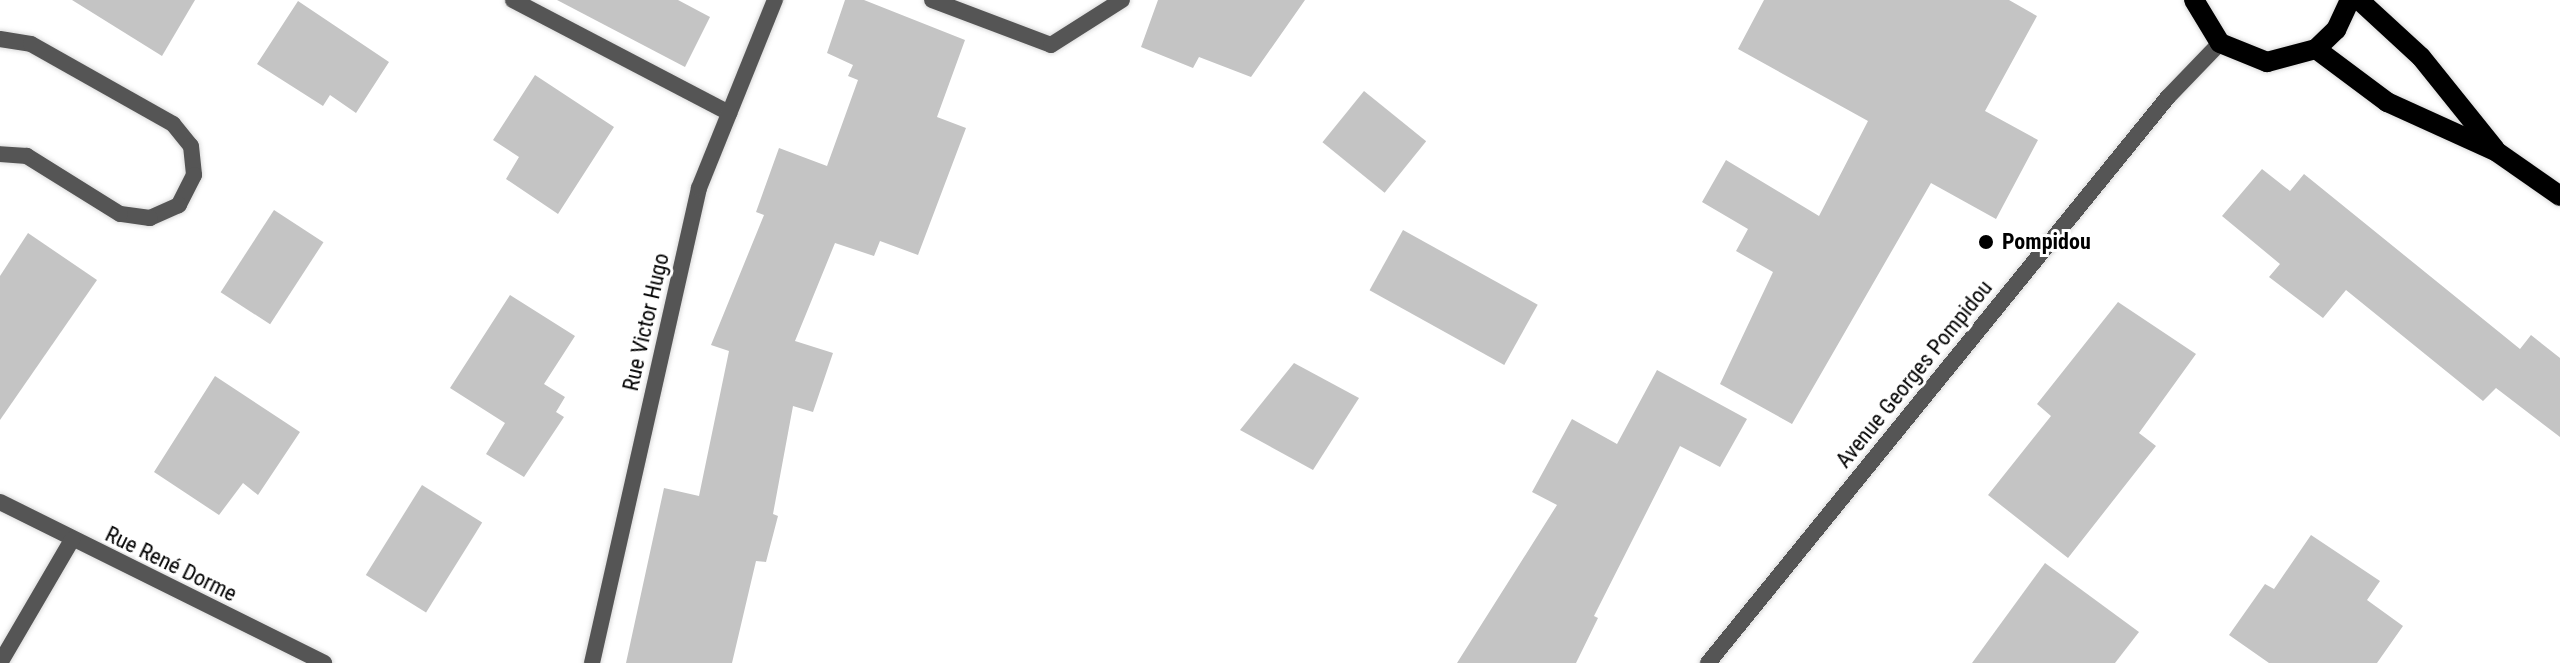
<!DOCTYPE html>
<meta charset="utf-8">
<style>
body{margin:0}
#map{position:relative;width:2560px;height:663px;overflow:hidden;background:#fff;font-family:"Roboto Condensed",sans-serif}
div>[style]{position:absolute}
.building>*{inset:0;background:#c4c4c4;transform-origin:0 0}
.roads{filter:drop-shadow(0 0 2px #dbdbdb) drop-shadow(0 0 2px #dbdbdb)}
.service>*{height:16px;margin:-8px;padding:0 8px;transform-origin:8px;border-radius:8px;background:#555}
.minor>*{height:16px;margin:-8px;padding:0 8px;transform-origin:8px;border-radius:8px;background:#555}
.tertiary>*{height:16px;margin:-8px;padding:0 8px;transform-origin:8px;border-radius:8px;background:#555}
.primary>*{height:20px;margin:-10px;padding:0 10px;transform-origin:10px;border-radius:10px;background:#000}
.dots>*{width:22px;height:22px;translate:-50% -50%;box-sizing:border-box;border:4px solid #fff;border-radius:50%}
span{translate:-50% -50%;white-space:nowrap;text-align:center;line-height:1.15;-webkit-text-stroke:6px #fff;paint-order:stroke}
.poi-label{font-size:22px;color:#000;font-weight:700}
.left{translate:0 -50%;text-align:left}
.street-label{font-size:22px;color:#000}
</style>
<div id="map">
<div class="building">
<i style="clip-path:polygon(72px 0,195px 0,162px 56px)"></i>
<i style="clip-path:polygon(557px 0,678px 0,710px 17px,685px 67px)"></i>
<i style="clip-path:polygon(845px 0,864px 0,965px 40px,937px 117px,966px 128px,918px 255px,880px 241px,874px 256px,835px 243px,795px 341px,833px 353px,813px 412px,793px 406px,773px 514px,778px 516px,766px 562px,756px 561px,732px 663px,626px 663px,664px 488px,699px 496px,729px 351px,711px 345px,764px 215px,756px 212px,779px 148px,827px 166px,858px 80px,848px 76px,853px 65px,827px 53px)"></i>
<i style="clip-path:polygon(1158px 0,1305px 0,1251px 77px,1199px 57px,1193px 68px,1141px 47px)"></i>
<i style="clip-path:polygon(1764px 0,2009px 0,2037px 16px,1985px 111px,2038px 140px,1996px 219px,1931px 183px,1792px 424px,1720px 384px,1773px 272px,1736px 251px,1748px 229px,1702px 202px,1726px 160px,1819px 216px,1868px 121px,1738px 49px)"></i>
<i style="clip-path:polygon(298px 1px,389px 62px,356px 113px,330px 95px,323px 106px,257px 64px)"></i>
<i style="clip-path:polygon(535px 75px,614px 127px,558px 214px,506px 179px,519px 157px,493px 140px)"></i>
<i style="left:1364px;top:91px;width:80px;height:66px;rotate:39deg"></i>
<i style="clip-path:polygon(2262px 169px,2290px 191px,2304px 174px,2520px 349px,2531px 335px,2560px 358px,2560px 437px,2496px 388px,2483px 401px,2346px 290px,2323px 318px,2269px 277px,2280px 264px,2222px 216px)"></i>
<i style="left:274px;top:210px;width:59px;height:98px;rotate:33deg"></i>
<i style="left:1403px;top:230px;width:154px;height:69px;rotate:29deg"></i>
<i style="clip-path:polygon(28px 233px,97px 280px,0 420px,0 276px)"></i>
<i style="clip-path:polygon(510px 295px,575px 336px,544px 384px,565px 397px,556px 412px,564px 417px,524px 477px,486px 454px,505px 423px,450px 388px)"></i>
<i style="clip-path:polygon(2118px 302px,2196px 354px,2139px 433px,2156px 446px,2068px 558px,1988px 495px,2051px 416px,2037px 404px)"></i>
<i style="clip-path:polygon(1294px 363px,1359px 398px,1313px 470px,1240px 430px)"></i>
<i style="clip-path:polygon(1657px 370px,1747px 419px,1720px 467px,1680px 446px,1594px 616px,1598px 618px,1576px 663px,1457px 663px,1557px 505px,1532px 492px,1572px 419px,1617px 444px)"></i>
<i style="clip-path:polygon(215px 376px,300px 432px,258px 495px,243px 483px,219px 515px,154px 472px)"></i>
<i style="left:422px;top:485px;width:71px;height:106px;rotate:32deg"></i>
<i style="clip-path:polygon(2311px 535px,2380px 581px,2367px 600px,2403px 626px,2377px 663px,2269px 663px,2229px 635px,2265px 584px,2274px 589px)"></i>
<i style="clip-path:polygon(2045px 563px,2139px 632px,2115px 663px,1972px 663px)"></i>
</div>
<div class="roads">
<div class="service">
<i style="left:513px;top:0;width:244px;rotate:27.6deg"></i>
<i style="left:932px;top:0;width:127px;rotate:20.7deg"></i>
<i style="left:1051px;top:45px;width:84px;rotate:-32.4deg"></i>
</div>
<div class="minor">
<i style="left:0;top:39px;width:31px;rotate:9deg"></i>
<i style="left:31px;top:44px;width:163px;rotate:29.4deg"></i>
<i style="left:173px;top:124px;width:28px;rotate:51deg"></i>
<i style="left:191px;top:146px;width:29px;rotate:84deg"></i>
<i style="left:194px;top:175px;width:34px;rotate:117deg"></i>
<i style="left:179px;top:205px;width:32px;rotate:156deg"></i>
<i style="left:150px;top:218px;width:30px;rotate:-172deg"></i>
<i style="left:120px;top:214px;width:110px;rotate:-148.1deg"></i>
<i style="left:27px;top:156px;width:27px;rotate:-176deg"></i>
<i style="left:0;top:502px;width:362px;rotate:26.4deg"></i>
<i style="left:0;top:663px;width:143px;rotate:-59.7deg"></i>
<i style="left:592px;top:663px;width:487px;rotate:-77.3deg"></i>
<i style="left:699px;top:188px;width:203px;rotate:-68deg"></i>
</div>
<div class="tertiary">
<i style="left:1708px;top:663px;width:729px;rotate:-50.9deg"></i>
<i style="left:2168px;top:97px;width:75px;rotate:-46.1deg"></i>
</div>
<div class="primary">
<i style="left:2194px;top:0;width:50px;rotate:58.8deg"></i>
<i style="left:2220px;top:43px;width:51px;rotate:22deg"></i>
<i style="left:2267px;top:62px;width:51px;rotate:-14.9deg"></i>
<i style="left:2316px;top:49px;width:28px;rotate:-44deg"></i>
<i style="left:2336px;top:30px;width:33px;rotate:-65deg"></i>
<i style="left:2359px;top:0;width:84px;rotate:42.6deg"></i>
<i style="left:2421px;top:57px;width:118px;rotate:51.2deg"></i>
<i style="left:2316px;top:49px;width:89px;rotate:36.7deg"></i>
<i style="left:2387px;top:102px;width:121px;rotate:24.4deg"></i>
<i style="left:2497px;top:152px;width:77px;rotate:34.9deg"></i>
</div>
</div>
<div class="dots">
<i style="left:1986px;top:242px;background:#000"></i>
</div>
<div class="poi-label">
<span class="left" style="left:2002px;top:242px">Pompidou</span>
</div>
<div class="street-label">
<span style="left:646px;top:322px;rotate:-77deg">Rue Victor Hugo</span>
<span style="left:1914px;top:374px;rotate:-51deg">Avenue Georges Pompidou</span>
<span style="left:171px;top:564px;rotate:26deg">Rue René Dorme</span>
</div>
</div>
